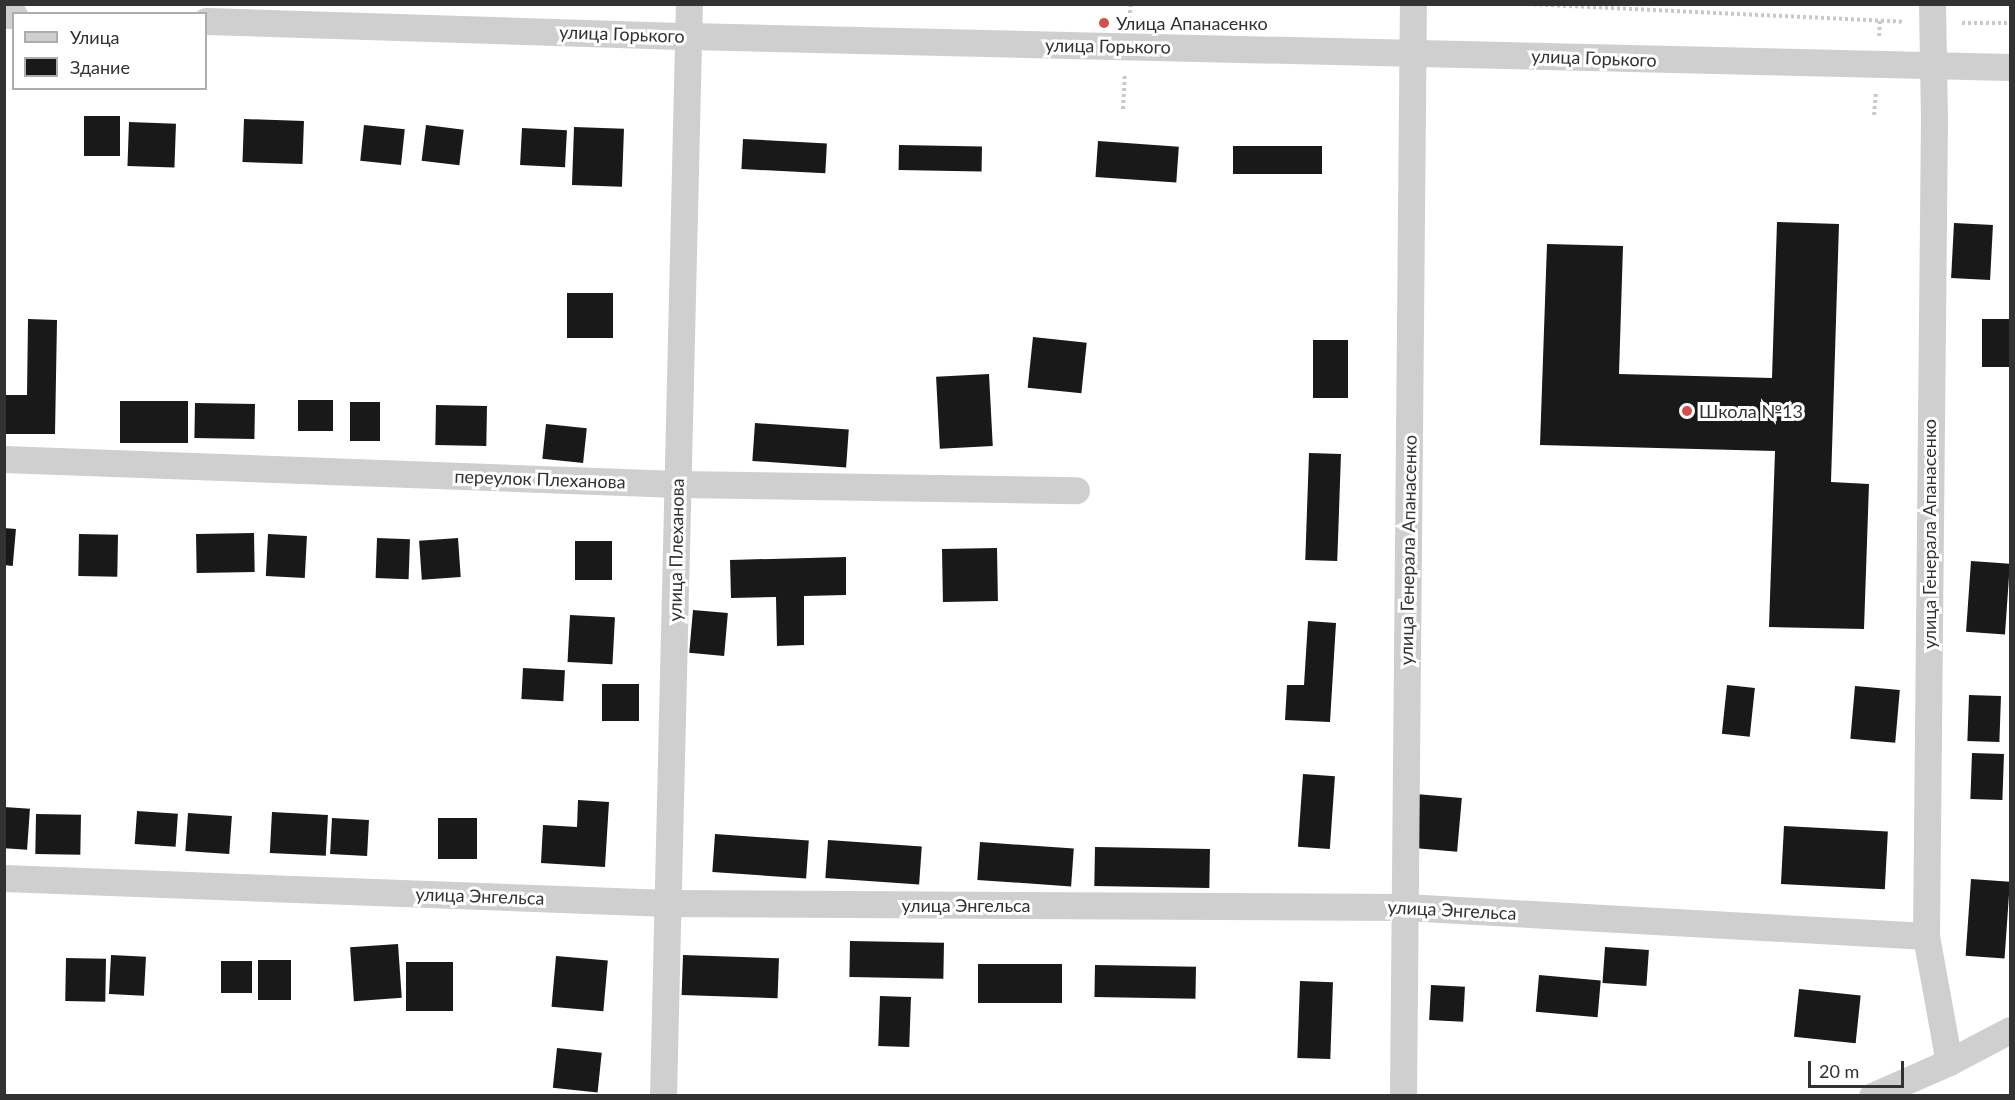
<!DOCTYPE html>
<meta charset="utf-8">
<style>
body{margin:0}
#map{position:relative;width:2015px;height:1100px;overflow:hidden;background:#fff;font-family:Lato,sans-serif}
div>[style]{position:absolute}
.building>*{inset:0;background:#191919;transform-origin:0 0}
.path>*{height:4px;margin-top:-2px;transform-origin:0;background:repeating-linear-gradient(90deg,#c9c9c9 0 3px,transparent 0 6px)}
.minor>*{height:27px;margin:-13.5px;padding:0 13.5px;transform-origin:13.5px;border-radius:13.5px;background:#cfcfcf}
.dots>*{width:16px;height:16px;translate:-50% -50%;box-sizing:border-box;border:3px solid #fff;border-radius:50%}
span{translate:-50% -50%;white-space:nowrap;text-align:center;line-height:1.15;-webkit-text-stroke:6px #fff;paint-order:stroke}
.poi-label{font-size:18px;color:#323232}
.left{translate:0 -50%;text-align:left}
.street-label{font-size:18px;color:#323232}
.frame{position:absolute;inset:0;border:6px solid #323232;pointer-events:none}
.legend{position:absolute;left:12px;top:12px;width:195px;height:78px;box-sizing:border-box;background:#fff;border:2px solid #adadad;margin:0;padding:8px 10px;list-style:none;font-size:18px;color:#323232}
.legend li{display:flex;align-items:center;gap:12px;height:30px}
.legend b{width:30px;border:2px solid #adadad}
.scale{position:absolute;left:1808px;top:1061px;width:96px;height:27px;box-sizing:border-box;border:3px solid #323232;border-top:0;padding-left:8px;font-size:18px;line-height:21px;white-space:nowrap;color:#323232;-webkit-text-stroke:4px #fff;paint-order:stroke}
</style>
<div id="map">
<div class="building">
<i style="left:84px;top:116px;width:36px;height:40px"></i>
<i style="left:244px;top:119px;width:60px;height:43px;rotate:2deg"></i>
<i style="left:129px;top:122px;width:47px;height:44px;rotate:2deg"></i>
<i style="left:364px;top:125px;width:41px;height:36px;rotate:6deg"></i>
<i style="left:426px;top:125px;width:38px;height:36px;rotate:7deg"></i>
<i style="left:574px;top:127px;width:50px;height:58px;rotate:2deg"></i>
<i style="left:522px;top:128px;width:45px;height:37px;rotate:3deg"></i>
<i style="left:743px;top:139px;width:84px;height:30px;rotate:3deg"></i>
<i style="left:1098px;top:141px;width:81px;height:36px;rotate:4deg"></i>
<i style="left:899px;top:145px;width:83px;height:25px;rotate:1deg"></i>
<i style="left:1233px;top:146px;width:89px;height:28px"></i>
<i style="clip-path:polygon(1777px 222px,1839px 224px,1831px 482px,1869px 484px,1864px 629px,1769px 627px,1775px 451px,1540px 445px,1547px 244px,1623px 246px,1619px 374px,1772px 378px)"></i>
<i style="left:1954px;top:223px;width:39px;height:55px;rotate:3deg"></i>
<i style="left:567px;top:293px;width:46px;height:45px"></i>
<i style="clip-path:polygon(28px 319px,57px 320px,55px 434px,4px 434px,4px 395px,27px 395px)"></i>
<i style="left:1982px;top:319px;width:28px;height:48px"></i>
<i style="left:1033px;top:337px;width:54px;height:51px;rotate:6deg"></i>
<i style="left:1313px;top:340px;width:35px;height:58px"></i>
<i style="left:989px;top:374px;width:72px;height:53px;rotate:87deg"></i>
<i style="left:298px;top:400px;width:35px;height:31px"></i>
<i style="left:120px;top:401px;width:68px;height:42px"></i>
<i style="left:350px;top:402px;width:30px;height:39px"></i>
<i style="left:195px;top:403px;width:60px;height:35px;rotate:1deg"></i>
<i style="left:436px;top:405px;width:51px;height:40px;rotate:1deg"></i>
<i style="left:755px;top:423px;width:94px;height:38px;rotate:4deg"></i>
<i style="left:546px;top:424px;width:41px;height:35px;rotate:6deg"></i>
<i style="left:1309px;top:453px;width:32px;height:107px;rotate:2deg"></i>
<i style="left:4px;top:528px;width:12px;height:37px;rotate:5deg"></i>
<i style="left:254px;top:533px;width:39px;height:58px;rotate:89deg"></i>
<i style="left:79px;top:534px;width:39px;height:42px;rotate:1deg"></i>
<i style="left:268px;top:534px;width:39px;height:42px;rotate:3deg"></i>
<i style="left:377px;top:538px;width:33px;height:40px;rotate:2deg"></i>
<i style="left:458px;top:538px;width:39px;height:39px;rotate:86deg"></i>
<i style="left:575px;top:541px;width:37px;height:39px"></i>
<i style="left:997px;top:548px;width:53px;height:55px;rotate:89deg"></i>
<i style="clip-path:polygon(846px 557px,846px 595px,804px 596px,804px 645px,777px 646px,776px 597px,731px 598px,730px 560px)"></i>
<i style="left:1971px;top:561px;width:39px;height:71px;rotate:4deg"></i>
<i style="left:693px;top:610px;width:35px;height:43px;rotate:5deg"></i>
<i style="left:570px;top:615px;width:45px;height:47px;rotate:3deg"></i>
<i style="clip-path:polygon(1308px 621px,1336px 623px,1330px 722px,1285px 720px,1287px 685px,1304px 685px)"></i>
<i style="left:523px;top:668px;width:42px;height:31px;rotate:3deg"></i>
<i style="left:602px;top:684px;width:37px;height:37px"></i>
<i style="left:1727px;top:685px;width:28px;height:49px;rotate:6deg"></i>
<i style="left:1855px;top:686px;width:45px;height:53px;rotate:5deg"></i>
<i style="left:1969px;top:695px;width:32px;height:46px;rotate:2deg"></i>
<i style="left:1972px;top:753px;width:32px;height:46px;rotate:2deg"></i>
<i style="left:1303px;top:774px;width:32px;height:73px;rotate:4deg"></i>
<i style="left:1416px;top:794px;width:46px;height:54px;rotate:5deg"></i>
<i style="clip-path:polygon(578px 800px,609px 802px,605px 867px,541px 863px,543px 825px,577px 827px)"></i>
<i style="left:4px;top:807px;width:26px;height:41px;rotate:4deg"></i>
<i style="left:137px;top:811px;width:41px;height:33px;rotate:4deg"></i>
<i style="left:272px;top:812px;width:56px;height:41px;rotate:3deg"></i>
<i style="left:188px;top:813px;width:44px;height:38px;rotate:4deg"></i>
<i style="left:36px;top:814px;width:45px;height:40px;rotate:1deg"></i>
<i style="left:332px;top:818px;width:37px;height:36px;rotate:3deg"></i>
<i style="left:438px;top:818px;width:39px;height:41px"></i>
<i style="left:1784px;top:826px;width:104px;height:58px;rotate:3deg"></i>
<i style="left:715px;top:834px;width:94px;height:38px;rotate:4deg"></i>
<i style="left:828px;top:840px;width:94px;height:38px;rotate:4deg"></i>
<i style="left:980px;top:842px;width:94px;height:38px;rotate:4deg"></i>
<i style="left:1095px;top:847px;width:115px;height:39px;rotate:1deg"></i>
<i style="left:1971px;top:879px;width:39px;height:77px;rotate:4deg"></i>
<i style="left:850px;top:941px;width:94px;height:36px;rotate:1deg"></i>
<i style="left:398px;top:944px;width:54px;height:48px;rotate:86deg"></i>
<i style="left:1605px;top:947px;width:44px;height:36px;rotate:4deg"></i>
<i style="left:111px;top:955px;width:35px;height:39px;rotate:3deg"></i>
<i style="left:683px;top:955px;width:96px;height:40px;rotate:2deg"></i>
<i style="left:556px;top:956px;width:52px;height:51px;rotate:5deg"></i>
<i style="left:66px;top:958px;width:40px;height:43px;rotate:1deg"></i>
<i style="left:258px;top:960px;width:33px;height:40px"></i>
<i style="left:221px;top:961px;width:31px;height:32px"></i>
<i style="left:406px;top:962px;width:47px;height:49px"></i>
<i style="left:1062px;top:964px;width:39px;height:84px;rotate:90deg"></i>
<i style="left:1095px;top:965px;width:101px;height:32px;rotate:1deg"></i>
<i style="left:1539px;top:975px;width:62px;height:37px;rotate:5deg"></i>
<i style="left:1300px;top:981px;width:33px;height:77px;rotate:2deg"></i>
<i style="left:1431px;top:985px;width:34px;height:35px;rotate:3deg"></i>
<i style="left:1799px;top:989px;width:62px;height:48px;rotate:6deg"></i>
<i style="left:880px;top:996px;width:31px;height:50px;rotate:2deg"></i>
<i style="left:557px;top:1048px;width:45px;height:40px;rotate:6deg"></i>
</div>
<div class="path">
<i style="left:1527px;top:4px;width:377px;rotate:2.7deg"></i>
<i style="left:1129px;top:19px;width:15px;rotate:-82deg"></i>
<i style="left:1962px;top:23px;width:48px"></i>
<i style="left:1879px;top:36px;width:16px;rotate:-86deg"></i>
<i style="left:1123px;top:109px;width:35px;rotate:-87deg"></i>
<i style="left:1874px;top:115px;width:23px;rotate:-85deg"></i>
</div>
<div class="minor">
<i style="left:1932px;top:4px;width:113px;rotate:89deg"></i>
<i style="left:1934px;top:117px;width:819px;rotate:90.56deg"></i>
<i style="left:1926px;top:936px;width:128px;rotate:79.7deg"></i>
<i style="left:4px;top:15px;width:10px"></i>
<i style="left:206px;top:21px;width:482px;rotate:1.8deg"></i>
<i style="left:688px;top:36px;width:1322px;rotate:1.34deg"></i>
<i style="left:4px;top:459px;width:674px;rotate:2.12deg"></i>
<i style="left:678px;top:484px;width:398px;rotate:0.9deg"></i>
<i style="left:4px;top:878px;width:664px;rotate:2.16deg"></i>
<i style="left:668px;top:903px;width:737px;rotate:0.31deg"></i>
<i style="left:1405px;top:907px;width:522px;rotate:3.19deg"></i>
<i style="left:663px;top:1096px;width:1092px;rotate:-88.64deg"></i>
<i style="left:1403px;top:1096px;width:1092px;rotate:-89.48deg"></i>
<i style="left:1872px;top:1096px;width:84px;rotate:-23.8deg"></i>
<i style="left:1949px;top:1062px;width:69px;rotate:-27.7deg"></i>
</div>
<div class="dots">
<i style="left:1104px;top:23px;background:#d0504c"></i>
<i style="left:1687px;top:411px;background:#d0504c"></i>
</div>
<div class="poi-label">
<span class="left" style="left:1116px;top:23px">Улица Апанасенко</span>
<span class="left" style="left:1699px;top:411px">Школа №13</span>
</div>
<div class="street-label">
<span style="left:622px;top:34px;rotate:2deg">улица Горького</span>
<span style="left:1108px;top:46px;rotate:1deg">улица Горького</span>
<span style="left:1594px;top:58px;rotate:2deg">улица Горького</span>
<span style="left:540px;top:479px;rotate:2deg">переулок Плеханова</span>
<span style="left:1929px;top:534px;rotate:-90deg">улица Генерала Апанасенко</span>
<span style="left:676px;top:550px;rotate:-89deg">улица Плеханова</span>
<span style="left:1408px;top:550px;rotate:-89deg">улица Генерала Апанасенко</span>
<span style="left:480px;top:896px;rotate:2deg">улица Энгельса</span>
<span style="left:966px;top:905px">улица Энгельса</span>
<span style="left:1452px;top:910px;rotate:3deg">улица Энгельса</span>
</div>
<div class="frame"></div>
<ul class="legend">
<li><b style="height:8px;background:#cfcfcf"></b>Улица</li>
<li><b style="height:16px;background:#191919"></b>Здание</li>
</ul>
<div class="scale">20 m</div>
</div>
